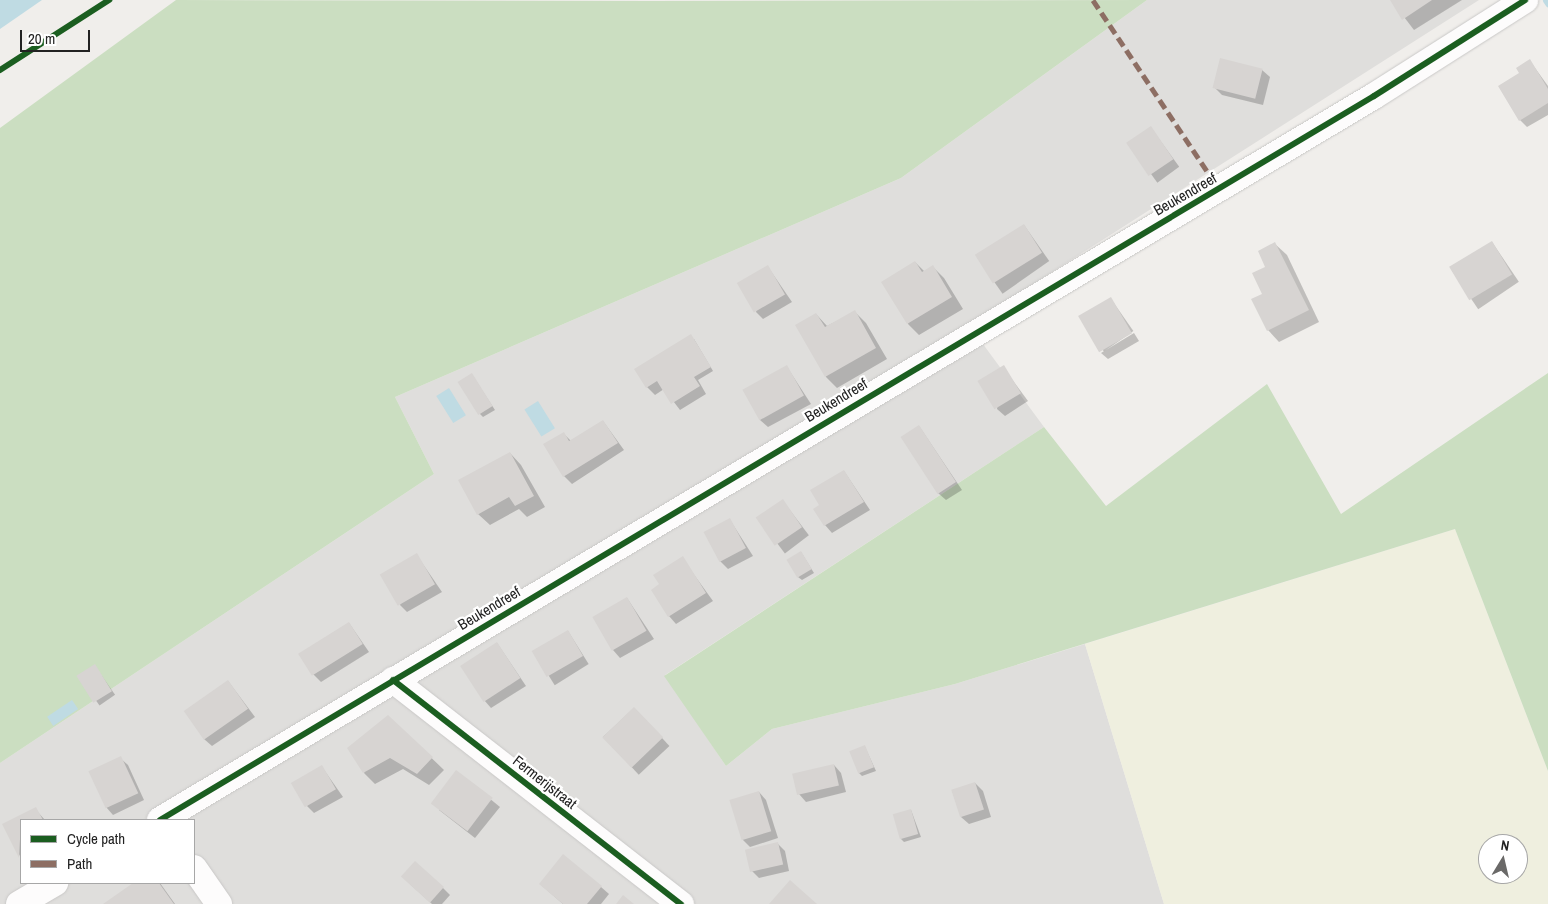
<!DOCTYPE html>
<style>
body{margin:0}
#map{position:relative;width:1548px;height:904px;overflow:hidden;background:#f0eeeb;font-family:"Archivo Narrow",sans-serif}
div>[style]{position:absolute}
.residential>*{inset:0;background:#dfdedc}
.farmland>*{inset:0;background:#efefdf}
.forest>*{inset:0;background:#cbdec1}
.water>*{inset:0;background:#bfdbe3;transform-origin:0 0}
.shadow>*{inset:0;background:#0003;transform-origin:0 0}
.stream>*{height:7px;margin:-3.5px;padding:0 3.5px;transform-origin:3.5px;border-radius:3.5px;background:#bfdbe3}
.building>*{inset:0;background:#d7d4d2;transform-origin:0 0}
.roads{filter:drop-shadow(0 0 1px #c9c8c7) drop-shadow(0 0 1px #c9c8c7)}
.minor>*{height:26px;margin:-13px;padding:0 13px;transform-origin:13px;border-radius:13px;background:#fdfcfc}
.quiet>*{height:5px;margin-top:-2.5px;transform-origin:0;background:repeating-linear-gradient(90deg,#8d6e63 0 10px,transparent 0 15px)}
.cycleway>*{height:6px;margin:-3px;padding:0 3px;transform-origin:3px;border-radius:3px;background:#1b5e20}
span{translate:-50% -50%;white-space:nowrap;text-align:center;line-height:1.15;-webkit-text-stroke:4.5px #fff;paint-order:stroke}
.street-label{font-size:15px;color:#222}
.legend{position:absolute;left:20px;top:819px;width:175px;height:65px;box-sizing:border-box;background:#fff;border:1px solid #a7a7a7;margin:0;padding:6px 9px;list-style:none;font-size:15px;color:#222}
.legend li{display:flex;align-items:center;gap:10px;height:25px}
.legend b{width:25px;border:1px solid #a7a7a7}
.north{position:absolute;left:1478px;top:834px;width:50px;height:50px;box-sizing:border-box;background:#fff;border:1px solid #a7a7a7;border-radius:50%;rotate:9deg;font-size:14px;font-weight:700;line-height:20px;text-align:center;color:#222}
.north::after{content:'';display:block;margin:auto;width:18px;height:22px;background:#6a6968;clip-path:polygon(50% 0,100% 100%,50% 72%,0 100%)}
.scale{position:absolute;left:20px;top:30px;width:70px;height:22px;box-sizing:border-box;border:2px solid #222;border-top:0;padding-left:6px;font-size:15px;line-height:18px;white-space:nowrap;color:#222;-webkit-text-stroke:4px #fff;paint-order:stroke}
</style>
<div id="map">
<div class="residential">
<i style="clip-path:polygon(evenodd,1147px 0,1479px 0,969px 325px,1044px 427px,665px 675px,726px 766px,772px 729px,955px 684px,1085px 644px,1164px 904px,0 904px,0 763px,434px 474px,395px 397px,901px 178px,1147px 0,21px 820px,194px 820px,194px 883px,21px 883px,21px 820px)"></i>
</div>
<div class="farmland">
<i style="clip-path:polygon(evenodd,1455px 529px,1548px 771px,1548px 904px,1164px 904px,1085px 644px,1455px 529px,1488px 844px,1518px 844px,1518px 874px,1488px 874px,1488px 844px)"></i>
</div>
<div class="forest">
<i style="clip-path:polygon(176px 0,654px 1px,1147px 0,901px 178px,395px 397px,434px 474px,0 763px,0 128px)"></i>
<i style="clip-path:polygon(1548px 373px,1548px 771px,1455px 529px,955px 684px,772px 729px,726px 766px,664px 676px,1044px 427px,1106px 506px,1267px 384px,1341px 514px)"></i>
</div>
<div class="water">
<i style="clip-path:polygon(0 0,42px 0,0 29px)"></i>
<i style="left:449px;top:388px;width:32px;height:15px;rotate:58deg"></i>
<i style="left:538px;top:401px;width:32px;height:16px;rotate:58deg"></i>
<i style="left:72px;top:700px;width:11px;height:30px;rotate:56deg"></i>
</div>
<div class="shadow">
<i style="clip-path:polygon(1391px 0,1462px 0,1414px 30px)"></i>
<i style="clip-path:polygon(1530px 61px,1548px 86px,1548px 115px,1527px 127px,1520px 120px,1521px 73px)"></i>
<i style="clip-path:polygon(1262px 70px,1270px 77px,1263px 105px,1222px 95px,1215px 88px)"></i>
<i style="left:1151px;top:128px;width:48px;height:27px;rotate:54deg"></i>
<i style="left:1024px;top:225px;width:44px;height:57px;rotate:55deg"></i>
<i style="left:1492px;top:242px;width:48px;height:49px;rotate:56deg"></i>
<i style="clip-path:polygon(1275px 244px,1287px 255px,1319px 322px,1279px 342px,1268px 330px,1264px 294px,1267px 267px)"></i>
<i style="clip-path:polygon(915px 262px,925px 272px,933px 267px,944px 278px,963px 309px,919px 335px,908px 324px)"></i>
<i style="clip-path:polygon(768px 267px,792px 302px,763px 319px,756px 312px)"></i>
<i style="left:1111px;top:299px;width:39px;height:36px;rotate:55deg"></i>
<i style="clip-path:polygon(855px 312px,866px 323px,887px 359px,837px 388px,826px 377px,816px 314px,827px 326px)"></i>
<i style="clip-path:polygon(1134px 333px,1139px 341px,1108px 359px,1101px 353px)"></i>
<i style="clip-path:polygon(694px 339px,713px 371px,698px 380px,706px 394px,680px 410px,664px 389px,655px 395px,647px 387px)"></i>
<i style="clip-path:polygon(787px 367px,811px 404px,768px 427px,760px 420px)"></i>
<i style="clip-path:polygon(1003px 367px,1028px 401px,1005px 416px,997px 409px)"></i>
<i style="clip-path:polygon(472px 375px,495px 410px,483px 417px,480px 414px)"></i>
<i style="clip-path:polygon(603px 421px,624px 450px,572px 484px,564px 476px,563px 433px,571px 441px)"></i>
<i style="clip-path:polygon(919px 426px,962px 490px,946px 500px,938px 493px)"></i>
<i style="clip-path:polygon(510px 453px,521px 465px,545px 507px,527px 517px,519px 509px,490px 525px,478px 514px)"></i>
<i style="clip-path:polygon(844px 471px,870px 510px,832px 533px,825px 525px,821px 505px)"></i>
<i style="left:783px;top:501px;width:43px;height:30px;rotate:53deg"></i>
<i style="clip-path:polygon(730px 520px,753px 556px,728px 569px,720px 561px)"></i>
<i style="clip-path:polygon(801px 552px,814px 573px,802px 580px,798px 577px)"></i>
<i style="clip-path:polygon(416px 554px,442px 592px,407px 612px,400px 605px)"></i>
<i style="clip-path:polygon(682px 558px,713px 601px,676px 624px,669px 616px,661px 585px)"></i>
<i style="clip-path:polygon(627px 598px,654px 639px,620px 658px,613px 650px)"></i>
<i style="clip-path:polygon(349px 623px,369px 652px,321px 682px,313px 674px)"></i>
<i style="left:568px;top:631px;width:39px;height:40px;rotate:58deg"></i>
<i style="clip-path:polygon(497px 643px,526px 686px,491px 708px,484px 700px)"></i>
<i style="left:95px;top:666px;width:35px;height:19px;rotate:55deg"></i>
<i style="clip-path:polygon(228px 681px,255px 717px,212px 746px,204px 739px)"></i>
<i style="left:634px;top:708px;width:52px;height:42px;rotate:47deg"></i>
<i style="clip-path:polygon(388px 716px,444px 770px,429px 785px,403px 769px,375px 784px,364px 773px)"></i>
<i style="clip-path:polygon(865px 747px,876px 771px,862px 776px,859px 773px)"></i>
<i style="clip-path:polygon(120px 758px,128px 765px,144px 800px,113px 815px,106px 807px)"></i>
<i style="clip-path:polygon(834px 765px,841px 773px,846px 792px,806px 802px,799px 794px)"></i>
<i style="clip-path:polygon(322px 767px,343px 797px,314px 813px,307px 806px)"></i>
<i style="clip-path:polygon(456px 771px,500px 807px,475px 838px,439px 810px)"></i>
<i style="clip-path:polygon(975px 783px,983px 791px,991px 817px,969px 824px,961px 817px)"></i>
<i style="clip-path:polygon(759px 792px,766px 800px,778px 838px,750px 847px,742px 839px)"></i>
<i style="clip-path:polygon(35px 809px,45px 820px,21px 820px,21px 858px,4px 825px)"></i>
<i style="clip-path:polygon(911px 810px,921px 837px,904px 842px,901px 839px)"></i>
<i style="clip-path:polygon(777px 843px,785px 851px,789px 871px,759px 878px,751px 870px)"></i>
<i style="clip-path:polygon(136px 883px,160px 883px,175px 904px,105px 904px)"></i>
<i style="clip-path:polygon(410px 884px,443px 888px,450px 895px,442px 904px,432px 904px)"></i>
<i style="clip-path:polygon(540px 884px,601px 887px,609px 894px,601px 904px,563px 904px)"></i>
</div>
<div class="stream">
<i style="left:1546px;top:0;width:4px;rotate:56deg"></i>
</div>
<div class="building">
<i style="clip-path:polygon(1390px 0,1432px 0,1402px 20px)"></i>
<i style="left:1220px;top:58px;width:44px;height:31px;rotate:14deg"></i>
<i style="clip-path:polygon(1530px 59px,1548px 89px,1548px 103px,1519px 121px,1498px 86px,1519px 73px,1516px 68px)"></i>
<i style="left:1151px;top:126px;width:40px;height:30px;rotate:56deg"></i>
<i style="left:1024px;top:224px;width:34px;height:58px;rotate:58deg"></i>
<i style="left:1492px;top:241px;width:39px;height:50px;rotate:59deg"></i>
<i style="clip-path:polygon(1275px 242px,1309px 310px,1267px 331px,1251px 299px,1262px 294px,1252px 273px,1265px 267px,1258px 251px)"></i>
<i style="clip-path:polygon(915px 261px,922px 272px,933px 265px,952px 297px,907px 324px,881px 282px)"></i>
<i style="left:768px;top:265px;width:34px;height:36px;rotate:60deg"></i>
<i style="left:1111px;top:297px;width:42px;height:38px;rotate:60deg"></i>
<i style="clip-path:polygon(855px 310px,876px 348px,825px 377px,795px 325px,816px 313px,825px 327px)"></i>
<i style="clip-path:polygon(691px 334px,711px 367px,694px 377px,700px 386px,671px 404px,657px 381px,646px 388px,634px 369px)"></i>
<i style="left:787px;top:365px;width:35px;height:51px;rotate:61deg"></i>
<i style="left:1004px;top:365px;width:33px;height:31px;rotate:59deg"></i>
<i style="left:472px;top:373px;width:39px;height:17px;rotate:58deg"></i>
<i style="clip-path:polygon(603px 420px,618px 443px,563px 477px,543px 444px,564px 432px,569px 441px)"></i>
<i style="left:919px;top:425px;width:68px;height:22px;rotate:57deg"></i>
<i style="clip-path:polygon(510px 452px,534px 496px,515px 506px,509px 497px,477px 515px,458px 480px)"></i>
<i style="clip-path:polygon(844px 470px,864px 502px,824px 526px,813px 509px,819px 505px,810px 490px)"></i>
<i style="left:783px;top:499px;width:34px;height:33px;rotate:56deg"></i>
<i style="left:730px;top:518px;width:34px;height:30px;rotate:62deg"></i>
<i style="left:801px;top:551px;width:21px;height:17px;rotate:59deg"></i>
<i style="left:417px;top:553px;width:36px;height:43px;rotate:60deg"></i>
<i style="clip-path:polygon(683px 556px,706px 593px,668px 617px,651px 590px,659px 584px,653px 575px)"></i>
<i style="left:627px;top:597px;width:39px;height:40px;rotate:60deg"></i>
<i style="left:349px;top:622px;width:26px;height:60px;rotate:58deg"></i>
<i style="left:568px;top:630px;width:30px;height:42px;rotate:60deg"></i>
<i style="left:497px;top:642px;width:43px;height:44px;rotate:57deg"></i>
<i style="left:95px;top:664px;width:32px;height:22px;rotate:58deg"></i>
<i style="left:228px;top:680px;width:35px;height:54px;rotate:55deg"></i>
<i style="left:634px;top:707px;width:42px;height:44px;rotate:46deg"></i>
<i style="clip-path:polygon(388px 715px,433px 757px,417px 774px,390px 758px,363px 773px,347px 748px)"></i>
<i style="left:865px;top:745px;width:24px;height:17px;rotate:68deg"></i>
<i style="left:121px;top:756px;width:41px;height:36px;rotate:65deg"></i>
<i style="left:834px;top:764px;width:22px;height:43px;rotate:77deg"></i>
<i style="left:322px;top:765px;width:28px;height:36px;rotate:60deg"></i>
<i style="left:456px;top:770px;width:46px;height:42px;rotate:37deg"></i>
<i style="left:975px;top:782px;width:29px;height:25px;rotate:72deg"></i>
<i style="left:759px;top:791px;width:42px;height:31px;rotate:73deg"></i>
<i style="clip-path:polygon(36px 807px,43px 820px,21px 820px,19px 858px,2px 824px)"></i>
<i style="left:911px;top:809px;width:26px;height:19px;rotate:74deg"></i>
<i style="left:778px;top:842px;width:23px;height:34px;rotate:77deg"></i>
<i style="clip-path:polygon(563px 854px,602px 886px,587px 904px,563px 904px,539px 884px)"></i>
<i style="left:415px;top:861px;width:39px;height:21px;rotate:42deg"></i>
<i style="clip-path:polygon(790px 880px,817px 904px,769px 904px)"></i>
<i style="clip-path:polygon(133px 883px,159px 883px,174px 904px,103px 904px)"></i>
<i style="clip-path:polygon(623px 895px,634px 904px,616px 904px)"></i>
</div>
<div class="roads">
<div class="minor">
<i style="left:393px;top:680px;width:365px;rotate:37.9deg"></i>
<i style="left:160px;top:820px;width:1413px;rotate:-30.81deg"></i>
<i style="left:1374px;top:96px;width:179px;rotate:-32.4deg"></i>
<i style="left:194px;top:868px;width:44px;rotate:55.2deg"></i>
<i style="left:19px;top:904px;width:42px;rotate:-30.3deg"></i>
</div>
</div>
<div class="quiet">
<i style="left:1093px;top:0;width:227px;rotate:56.3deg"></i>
</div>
<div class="cycleway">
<i style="left:0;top:70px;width:130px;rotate:-32.7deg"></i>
<i style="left:393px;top:680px;width:365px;rotate:37.9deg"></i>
<i style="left:160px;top:820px;width:1413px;rotate:-30.81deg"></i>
<i style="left:1374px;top:96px;width:179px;rotate:-32.4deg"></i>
</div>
<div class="street-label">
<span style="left:1185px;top:194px;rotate:-30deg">Beukendreef</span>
<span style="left:836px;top:400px;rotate:-31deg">Beukendreef</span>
<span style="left:489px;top:608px;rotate:-31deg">Beukendreef</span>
<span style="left:545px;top:782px;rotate:38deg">Fermerijstraat</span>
</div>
<ul class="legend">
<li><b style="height:6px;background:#1b5e20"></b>Cycle path</li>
<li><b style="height:6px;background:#8d6e63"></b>Path</li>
</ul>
<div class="north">N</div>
<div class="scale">20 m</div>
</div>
